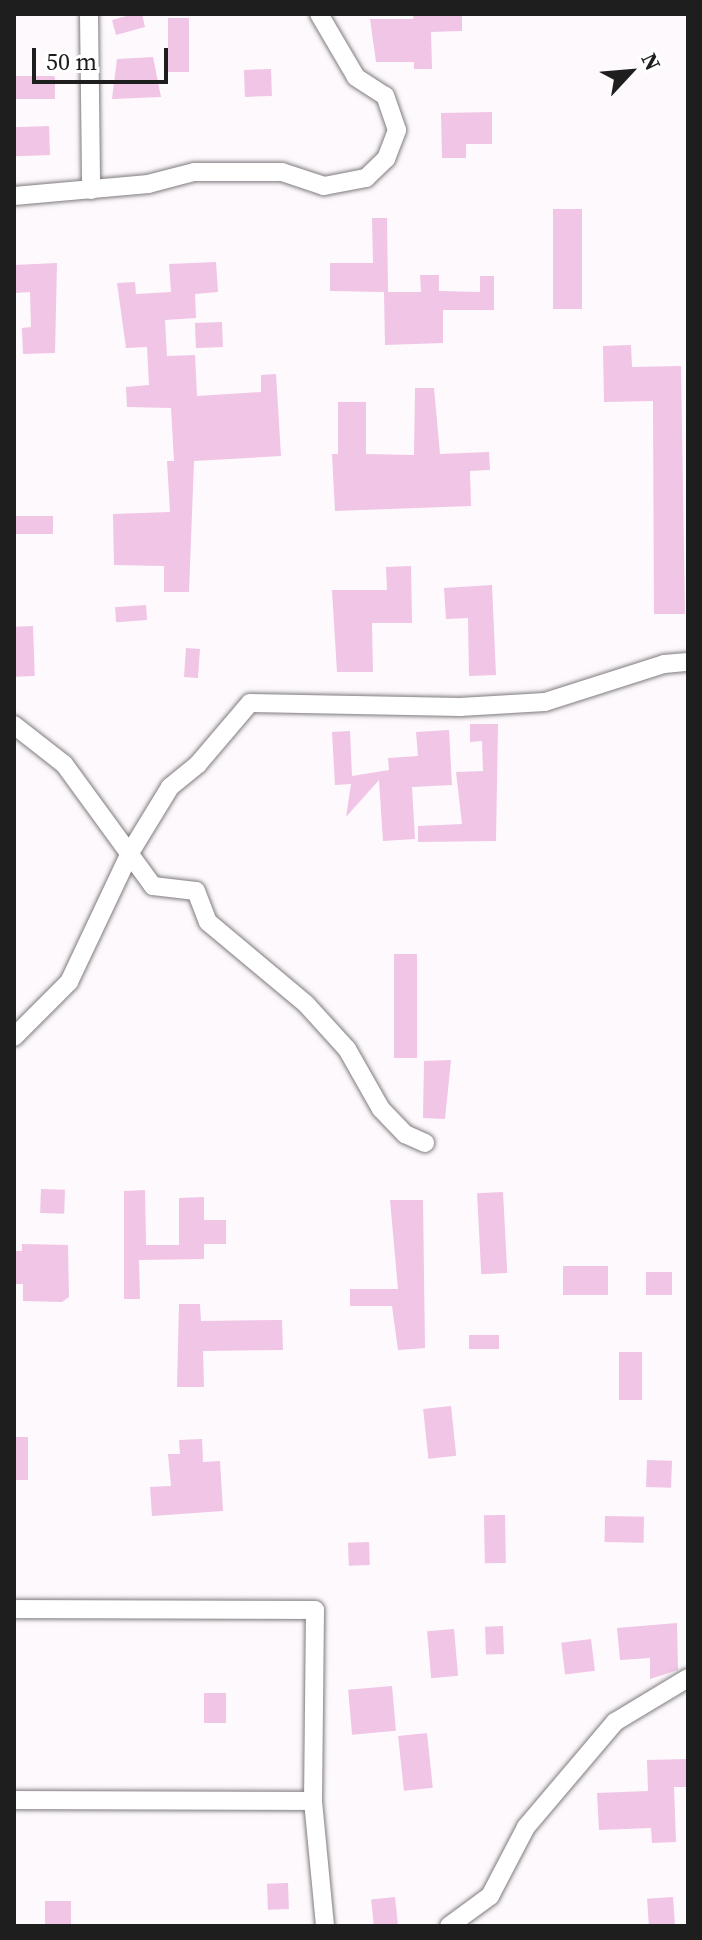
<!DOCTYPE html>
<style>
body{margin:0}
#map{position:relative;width:702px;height:1940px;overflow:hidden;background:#fef9fd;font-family:"Source Serif 4",serif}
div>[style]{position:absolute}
.building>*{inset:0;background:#f0c5e5;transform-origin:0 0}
.roads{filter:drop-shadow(0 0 2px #7f7b7e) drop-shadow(0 0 2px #7f7b7e)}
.street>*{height:18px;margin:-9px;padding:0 9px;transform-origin:9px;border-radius:9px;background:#fff}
span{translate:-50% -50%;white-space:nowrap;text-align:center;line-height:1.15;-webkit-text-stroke:6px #fff;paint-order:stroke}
.frame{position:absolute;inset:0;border:16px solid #1f1e1f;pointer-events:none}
.north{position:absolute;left:590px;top:32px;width:80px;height:80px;-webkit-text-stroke:6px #fff;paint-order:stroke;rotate:64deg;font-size:22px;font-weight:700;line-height:32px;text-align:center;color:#1f1e1f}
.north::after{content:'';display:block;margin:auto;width:28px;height:36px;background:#1f1e1f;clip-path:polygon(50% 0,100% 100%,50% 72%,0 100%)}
.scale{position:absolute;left:32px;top:48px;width:136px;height:36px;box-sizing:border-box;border:4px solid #1f1e1f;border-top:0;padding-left:10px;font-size:24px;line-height:28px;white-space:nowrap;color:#1f1e1f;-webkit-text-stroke:6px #fff;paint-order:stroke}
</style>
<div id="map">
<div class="building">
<i style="clip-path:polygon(134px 14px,142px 14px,145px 27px,116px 35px,112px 20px)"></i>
<i style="clip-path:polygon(414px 14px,462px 14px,462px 31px,431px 32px,432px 69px,414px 69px,414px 62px,376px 62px,370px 19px,413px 19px)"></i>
<i style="left:168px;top:18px;width:21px;height:54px"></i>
<i style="clip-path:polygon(153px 57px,161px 97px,112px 99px,117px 59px)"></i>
<i style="left:271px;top:69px;width:27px;height:27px;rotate:88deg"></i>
<i style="left:14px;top:76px;width:41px;height:23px"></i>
<i style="clip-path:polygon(492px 112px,492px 144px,466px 144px,466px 158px,442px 158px,441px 113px)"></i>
<i style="left:49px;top:126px;width:29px;height:35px;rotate:88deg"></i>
<i style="left:553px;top:209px;width:29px;height:100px"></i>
<i style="clip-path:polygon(372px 218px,387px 218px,388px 292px,421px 292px,420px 275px,439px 275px,439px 291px,480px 292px,480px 276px,494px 276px,494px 310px,443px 310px,443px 343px,385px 345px,384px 292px,330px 291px,330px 263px,373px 263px)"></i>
<i style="clip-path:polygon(216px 262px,218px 292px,195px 294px,196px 318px,165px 320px,167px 356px,195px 355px,197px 396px,261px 392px,261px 375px,276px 374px,281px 456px,194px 461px,189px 592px,164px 592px,164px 566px,114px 565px,113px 514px,170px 512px,167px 461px,174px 461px,171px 408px,127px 407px,126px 387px,149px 385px,147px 347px,126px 348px,117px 283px,135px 282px,136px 294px,171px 292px,169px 264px)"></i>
<i style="clip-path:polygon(57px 263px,55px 353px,23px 354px,22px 328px,31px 327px,30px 292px,14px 293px,14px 265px)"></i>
<i style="left:222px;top:322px;width:25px;height:27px;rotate:88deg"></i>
<i style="clip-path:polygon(631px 345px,632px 367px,681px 366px,685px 614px,654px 614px,653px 401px,604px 402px,603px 346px)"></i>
<i style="clip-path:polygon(415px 388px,434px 388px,440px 454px,489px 452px,490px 470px,470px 471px,471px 506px,335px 511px,332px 454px,338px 454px,338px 402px,366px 402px,366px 454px,414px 455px)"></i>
<i style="left:14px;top:516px;width:39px;height:18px"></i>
<i style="clip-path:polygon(411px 566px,412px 623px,372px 623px,373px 672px,337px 672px,332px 590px,387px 590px,386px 567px)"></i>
<i style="clip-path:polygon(492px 585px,496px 675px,469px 676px,468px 618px,446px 619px,444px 588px)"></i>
<i style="left:146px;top:605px;width:15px;height:31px;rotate:86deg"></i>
<i style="left:33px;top:626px;width:50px;height:19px;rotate:88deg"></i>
<i style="left:186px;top:648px;width:14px;height:29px;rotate:4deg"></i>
<i style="clip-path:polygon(470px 724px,498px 724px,496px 841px,418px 842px,418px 826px,462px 824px,456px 772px,483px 771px,482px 741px,470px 742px)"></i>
<i style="clip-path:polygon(449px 730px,452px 785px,412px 787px,415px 839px,383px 841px,379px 780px,346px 817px,351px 784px,335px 785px,332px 732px,350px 731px,352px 776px,389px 770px,388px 758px,418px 756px,416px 732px)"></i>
<i style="left:394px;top:954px;width:23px;height:104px"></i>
<i style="clip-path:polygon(451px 1060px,445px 1119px,423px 1118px,424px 1061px)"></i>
<i style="left:41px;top:1189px;width:24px;height:24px;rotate:2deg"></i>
<i style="clip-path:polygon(145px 1190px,146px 1245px,179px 1245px,179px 1198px,204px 1197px,204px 1220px,226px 1220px,226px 1244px,204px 1244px,204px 1259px,139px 1260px,140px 1299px,124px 1299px,124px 1191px)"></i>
<i style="left:503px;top:1192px;width:81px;height:26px;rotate:87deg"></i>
<i style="clip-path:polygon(390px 1200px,423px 1200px,425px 1348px,398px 1350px,392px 1306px,350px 1306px,350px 1289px,398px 1289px)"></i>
<i style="clip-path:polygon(22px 1244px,68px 1245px,69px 1297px,62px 1302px,23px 1301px,23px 1284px,14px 1284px,14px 1251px,22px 1251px)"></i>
<i style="left:563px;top:1266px;width:45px;height:29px"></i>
<i style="left:646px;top:1272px;width:26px;height:23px"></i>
<i style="clip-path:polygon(179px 1304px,200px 1304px,201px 1321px,282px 1320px,283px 1350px,203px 1351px,204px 1387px,177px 1387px)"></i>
<i style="left:499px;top:1335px;width:14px;height:30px;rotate:90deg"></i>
<i style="left:642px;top:1352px;width:48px;height:23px;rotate:90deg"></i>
<i style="left:451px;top:1406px;width:50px;height:28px;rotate:84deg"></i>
<i style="left:14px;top:1437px;width:14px;height:43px"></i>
<i style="clip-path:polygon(202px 1439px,203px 1462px,220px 1461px,223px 1511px,152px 1516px,150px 1487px,171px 1486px,168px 1454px,180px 1454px,179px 1440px)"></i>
<i style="left:647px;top:1460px;width:25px;height:27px;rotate:2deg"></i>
<i style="left:505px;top:1515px;width:48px;height:21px;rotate:89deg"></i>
<i style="left:605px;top:1516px;width:39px;height:26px;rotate:1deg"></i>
<i style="left:369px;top:1542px;width:23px;height:21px;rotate:88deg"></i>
<i style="clip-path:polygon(677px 1623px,678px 1670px,650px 1679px,650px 1658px,620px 1660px,617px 1628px)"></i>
<i style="left:503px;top:1626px;width:28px;height:18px;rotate:88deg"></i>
<i style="left:454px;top:1629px;width:47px;height:27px;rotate:85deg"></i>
<i style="left:591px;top:1639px;width:32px;height:30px;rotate:83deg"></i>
<i style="left:392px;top:1686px;width:45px;height:44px;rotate:85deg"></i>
<i style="left:204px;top:1693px;width:22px;height:30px"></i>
<i style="left:427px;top:1733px;width:55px;height:29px;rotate:84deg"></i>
<i style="clip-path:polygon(688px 1759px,688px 1787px,674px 1787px,676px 1842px,652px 1843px,651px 1828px,599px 1830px,597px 1793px,648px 1791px,647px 1760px)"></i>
<i style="left:288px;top:1883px;width:26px;height:21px;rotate:88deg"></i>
<i style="left:395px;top:1897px;width:29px;height:24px;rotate:84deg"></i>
<i style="left:673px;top:1897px;width:29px;height:26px;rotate:86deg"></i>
<i style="left:45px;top:1901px;width:26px;height:25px"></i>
</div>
<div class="roads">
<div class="street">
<i style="left:89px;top:14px;width:176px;rotate:89.3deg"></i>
<i style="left:14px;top:196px;width:135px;rotate:-5.1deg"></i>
<i style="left:148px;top:184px;width:48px;rotate:-14.6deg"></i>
<i style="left:194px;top:172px;width:88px"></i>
<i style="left:282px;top:172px;width:44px;rotate:18.4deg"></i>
<i style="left:324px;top:186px;width:43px;rotate:-10.8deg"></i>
<i style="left:366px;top:178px;width:28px;rotate:-44deg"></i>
<i style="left:386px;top:159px;width:31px;rotate:-69deg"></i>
<i style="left:397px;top:130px;width:36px;rotate:-109deg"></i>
<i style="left:385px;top:96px;width:35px;rotate:-147deg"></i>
<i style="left:356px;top:77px;width:73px;rotate:-120.4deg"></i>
<i style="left:14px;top:725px;width:63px;rotate:38deg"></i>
<i style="left:64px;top:764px;width:151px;rotate:53.9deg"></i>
<i style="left:153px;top:886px;width:43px;rotate:6.6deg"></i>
<i style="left:196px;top:891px;width:33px;rotate:69deg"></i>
<i style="left:208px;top:922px;width:128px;rotate:39.9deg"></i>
<i style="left:306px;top:1004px;width:61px;rotate:47.7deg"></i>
<i style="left:347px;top:1049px;width:69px;rotate:60.5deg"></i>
<i style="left:381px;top:1109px;width:35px;rotate:46deg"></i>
<i style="left:405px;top:1134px;width:22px;rotate:24deg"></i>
<i style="left:14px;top:1037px;width:78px;rotate:-45deg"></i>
<i style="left:69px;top:982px;width:145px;rotate:-64.7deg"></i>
<i style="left:131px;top:851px;width:75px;rotate:-58.6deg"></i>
<i style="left:170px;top:787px;width:36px;rotate:-39deg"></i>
<i style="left:198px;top:764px;width:80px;rotate:-49.6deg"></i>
<i style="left:250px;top:703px;width:210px;rotate:1.1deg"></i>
<i style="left:460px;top:707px;width:85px;rotate:-3.4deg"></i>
<i style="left:545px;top:702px;width:125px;rotate:-17.7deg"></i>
<i style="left:664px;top:664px;width:24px;rotate:-5deg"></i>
<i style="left:14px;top:1609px;width:301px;rotate:0.2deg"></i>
<i style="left:315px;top:1610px;width:191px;rotate:90.6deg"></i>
<i style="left:313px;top:1801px;width:126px;rotate:84.5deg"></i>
<i style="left:14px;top:1800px;width:299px;rotate:0.2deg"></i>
<i style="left:449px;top:1926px;width:51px;rotate:-36.2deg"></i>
<i style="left:490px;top:1896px;width:78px;rotate:-62.4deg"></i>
<i style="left:526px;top:1827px;width:138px;rotate:-49.7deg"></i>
<i style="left:615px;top:1722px;width:85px;rotate:-31.1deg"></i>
</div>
</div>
<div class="frame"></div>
<div class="north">N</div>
<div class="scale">50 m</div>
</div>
